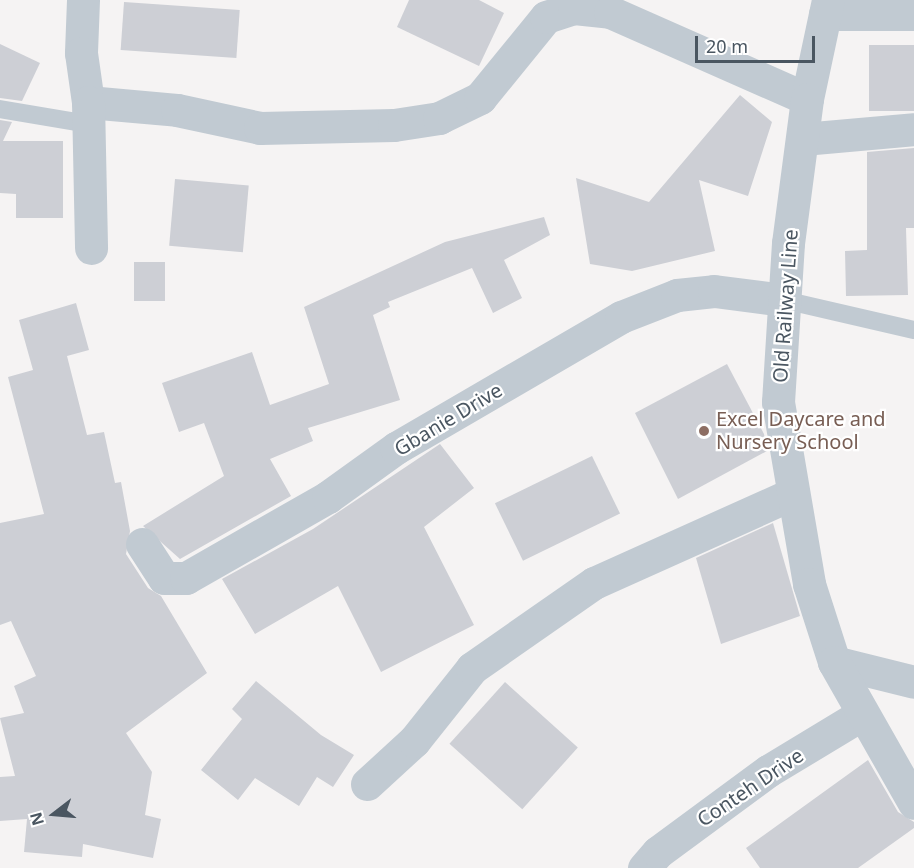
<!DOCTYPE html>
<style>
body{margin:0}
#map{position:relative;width:914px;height:868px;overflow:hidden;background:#f5f3f3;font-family:"Noto Sans",sans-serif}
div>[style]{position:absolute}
.building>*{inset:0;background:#cdcfd5;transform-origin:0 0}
.service>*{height:18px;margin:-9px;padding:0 9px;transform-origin:9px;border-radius:9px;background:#c1cad2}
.minor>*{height:33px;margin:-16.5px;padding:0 16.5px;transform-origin:16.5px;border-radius:16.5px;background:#c1cad2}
.tertiary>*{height:33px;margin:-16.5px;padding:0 16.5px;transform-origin:16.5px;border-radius:16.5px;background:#c1cad2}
.dots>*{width:16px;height:16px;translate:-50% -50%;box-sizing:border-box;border:3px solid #fff;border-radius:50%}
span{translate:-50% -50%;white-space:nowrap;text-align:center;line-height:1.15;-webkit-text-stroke:4.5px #fff;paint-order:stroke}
.street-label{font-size:20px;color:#4a5661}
.education-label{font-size:20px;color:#785e54}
.left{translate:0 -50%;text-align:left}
.north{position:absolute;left:24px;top:784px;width:60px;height:60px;-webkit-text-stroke:4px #fff;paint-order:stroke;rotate:254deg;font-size:16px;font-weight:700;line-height:24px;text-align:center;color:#4a5661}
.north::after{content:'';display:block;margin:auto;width:21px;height:27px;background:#4a5661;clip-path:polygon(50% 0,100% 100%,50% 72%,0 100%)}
.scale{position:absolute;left:695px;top:36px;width:120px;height:27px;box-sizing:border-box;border:3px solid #4a5661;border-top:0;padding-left:8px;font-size:18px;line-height:21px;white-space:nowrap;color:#4a5661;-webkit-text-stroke:4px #fff;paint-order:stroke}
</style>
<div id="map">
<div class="building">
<i style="clip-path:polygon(409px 0,479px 0,504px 13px,479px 66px,397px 27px)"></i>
<i style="left:124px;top:2px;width:116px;height:48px;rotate:4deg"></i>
<i style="clip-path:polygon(0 44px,40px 63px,22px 101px,0 98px)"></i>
<i style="left:914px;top:45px;width:66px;height:45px;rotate:90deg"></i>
<i style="clip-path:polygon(740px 95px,772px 122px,748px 196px,699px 180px,715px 251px,632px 271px,590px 264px,576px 178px,649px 202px)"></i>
<i style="clip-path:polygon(0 120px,12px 122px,3px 141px,63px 141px,63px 218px,16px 218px,16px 194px,0 193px)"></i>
<i style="clip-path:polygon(914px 148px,914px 228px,906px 228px,908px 295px,846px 296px,845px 251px,867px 250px,867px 152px)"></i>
<i style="left:175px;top:179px;width:74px;height:67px;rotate:5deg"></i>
<i style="clip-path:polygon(544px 217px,550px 235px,504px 260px,522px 298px,493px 313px,472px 268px,388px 302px,390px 307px,373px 315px,400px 400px,308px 428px,313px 441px,270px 459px,291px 496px,180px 559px,143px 526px,224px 476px,204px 423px,179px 432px,162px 383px,252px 352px,270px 405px,329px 384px,304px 307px,445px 242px)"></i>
<i style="left:134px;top:262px;width:31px;height:39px"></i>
<i style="clip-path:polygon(76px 303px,89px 350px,67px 356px,87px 435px,104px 432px,115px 483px,121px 482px,130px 531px,126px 554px,148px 588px,161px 596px,207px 673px,126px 733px,152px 772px,145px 815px,161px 819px,153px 858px,83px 844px,82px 857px,24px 852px,27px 819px,0 821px,0 777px,15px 776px,0 718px,24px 713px,14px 686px,36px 676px,11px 621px,0 625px,0 523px,44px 514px,8px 377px,33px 370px,19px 320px)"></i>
<i style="clip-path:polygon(727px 364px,764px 434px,767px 451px,678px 499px,635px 413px)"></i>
<i style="clip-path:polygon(440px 444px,474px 488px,424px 527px,474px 625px,381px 672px,338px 586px,255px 634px,222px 579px,313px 529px)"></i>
<i style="left:592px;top:456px;width:64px;height:108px;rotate:64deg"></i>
<i style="clip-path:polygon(773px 523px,800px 616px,721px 644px,696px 558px)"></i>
<i style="clip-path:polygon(256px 681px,321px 735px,354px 755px,333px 787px,317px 777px,299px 806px,255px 778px,238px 800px,201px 770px,242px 719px,232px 709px)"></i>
<i style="left:505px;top:682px;width:98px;height:83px;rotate:42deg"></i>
<i style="clip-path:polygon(868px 760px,898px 812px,914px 822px,914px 828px,858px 868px,760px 868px,746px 848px)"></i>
</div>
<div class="service">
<i style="left:0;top:109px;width:89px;rotate:9.7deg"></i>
<i style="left:784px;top:300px;width:133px;rotate:13deg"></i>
</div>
<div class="minor">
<i style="left:83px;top:0;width:53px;rotate:92.2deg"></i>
<i style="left:81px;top:53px;width:49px;rotate:81.9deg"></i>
<i style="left:88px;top:102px;width:89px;rotate:5.1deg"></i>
<i style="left:177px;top:110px;width:85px;rotate:12.2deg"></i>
<i style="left:260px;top:128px;width:134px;rotate:-1.3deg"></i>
<i style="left:394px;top:125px;width:46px;rotate:-8.8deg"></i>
<i style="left:439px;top:118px;width:46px;rotate:-26deg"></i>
<i style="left:480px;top:98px;width:104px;rotate:-50.8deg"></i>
<i style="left:546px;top:17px;width:29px;rotate:-18deg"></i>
<i style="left:574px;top:8px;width:36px;rotate:6deg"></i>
<i style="left:610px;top:12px;width:215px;rotate:23.8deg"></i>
<i style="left:825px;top:14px;width:89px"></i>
<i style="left:88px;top:102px;width:146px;rotate:88.8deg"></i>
<i style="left:803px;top:139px;width:111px;rotate:-5.1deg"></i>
<i style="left:142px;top:544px;width:40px;rotate:57.1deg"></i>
<i style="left:164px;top:578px;width:22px"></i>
<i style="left:186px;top:578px;width:163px;rotate:-29.7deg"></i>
<i style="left:328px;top:497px;width:84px;rotate:-35.8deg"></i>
<i style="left:396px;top:448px;width:260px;rotate:-30.2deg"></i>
<i style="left:621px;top:317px;width:60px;rotate:-21.4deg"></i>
<i style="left:677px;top:295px;width:37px;rotate:-6deg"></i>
<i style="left:714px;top:291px;width:71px;rotate:7.3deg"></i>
<i style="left:834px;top:662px;width:82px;rotate:14deg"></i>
<i style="left:367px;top:784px;width:64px;rotate:-42.5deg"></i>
<i style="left:414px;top:741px;width:93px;rotate:-51.5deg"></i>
<i style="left:472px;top:668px;width:149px;rotate:-34.9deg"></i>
<i style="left:594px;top:583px;width:217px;rotate:-24.2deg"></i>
<i style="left:644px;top:868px;width:21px;rotate:-49deg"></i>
<i style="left:658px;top:852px;width:137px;rotate:-36.4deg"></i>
<i style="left:768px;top:771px;width:110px;rotate:-31.2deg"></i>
</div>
<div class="tertiary">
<i style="left:828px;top:0;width:101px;rotate:102deg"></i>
<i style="left:807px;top:99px;width:145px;rotate:97.5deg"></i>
<i style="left:788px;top:243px;width:159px;rotate:93.6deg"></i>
<i style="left:778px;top:402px;width:185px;rotate:80.3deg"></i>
<i style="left:809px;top:584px;width:82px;rotate:72.2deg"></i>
<i style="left:834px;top:662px;width:162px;rotate:60.4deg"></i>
</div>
<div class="dots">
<i style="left:704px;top:431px;background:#8d6e63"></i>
</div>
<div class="street-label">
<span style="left:785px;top:306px;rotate:-86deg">Old Railway Line</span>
<span style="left:448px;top:419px;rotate:-31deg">Gbanie Drive</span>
<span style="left:750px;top:787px;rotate:-34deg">Conteh Drive</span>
</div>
<div class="education-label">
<span class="left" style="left:716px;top:430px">Excel Daycare and<br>Nursery School</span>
</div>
<div class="north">N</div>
<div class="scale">20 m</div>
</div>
